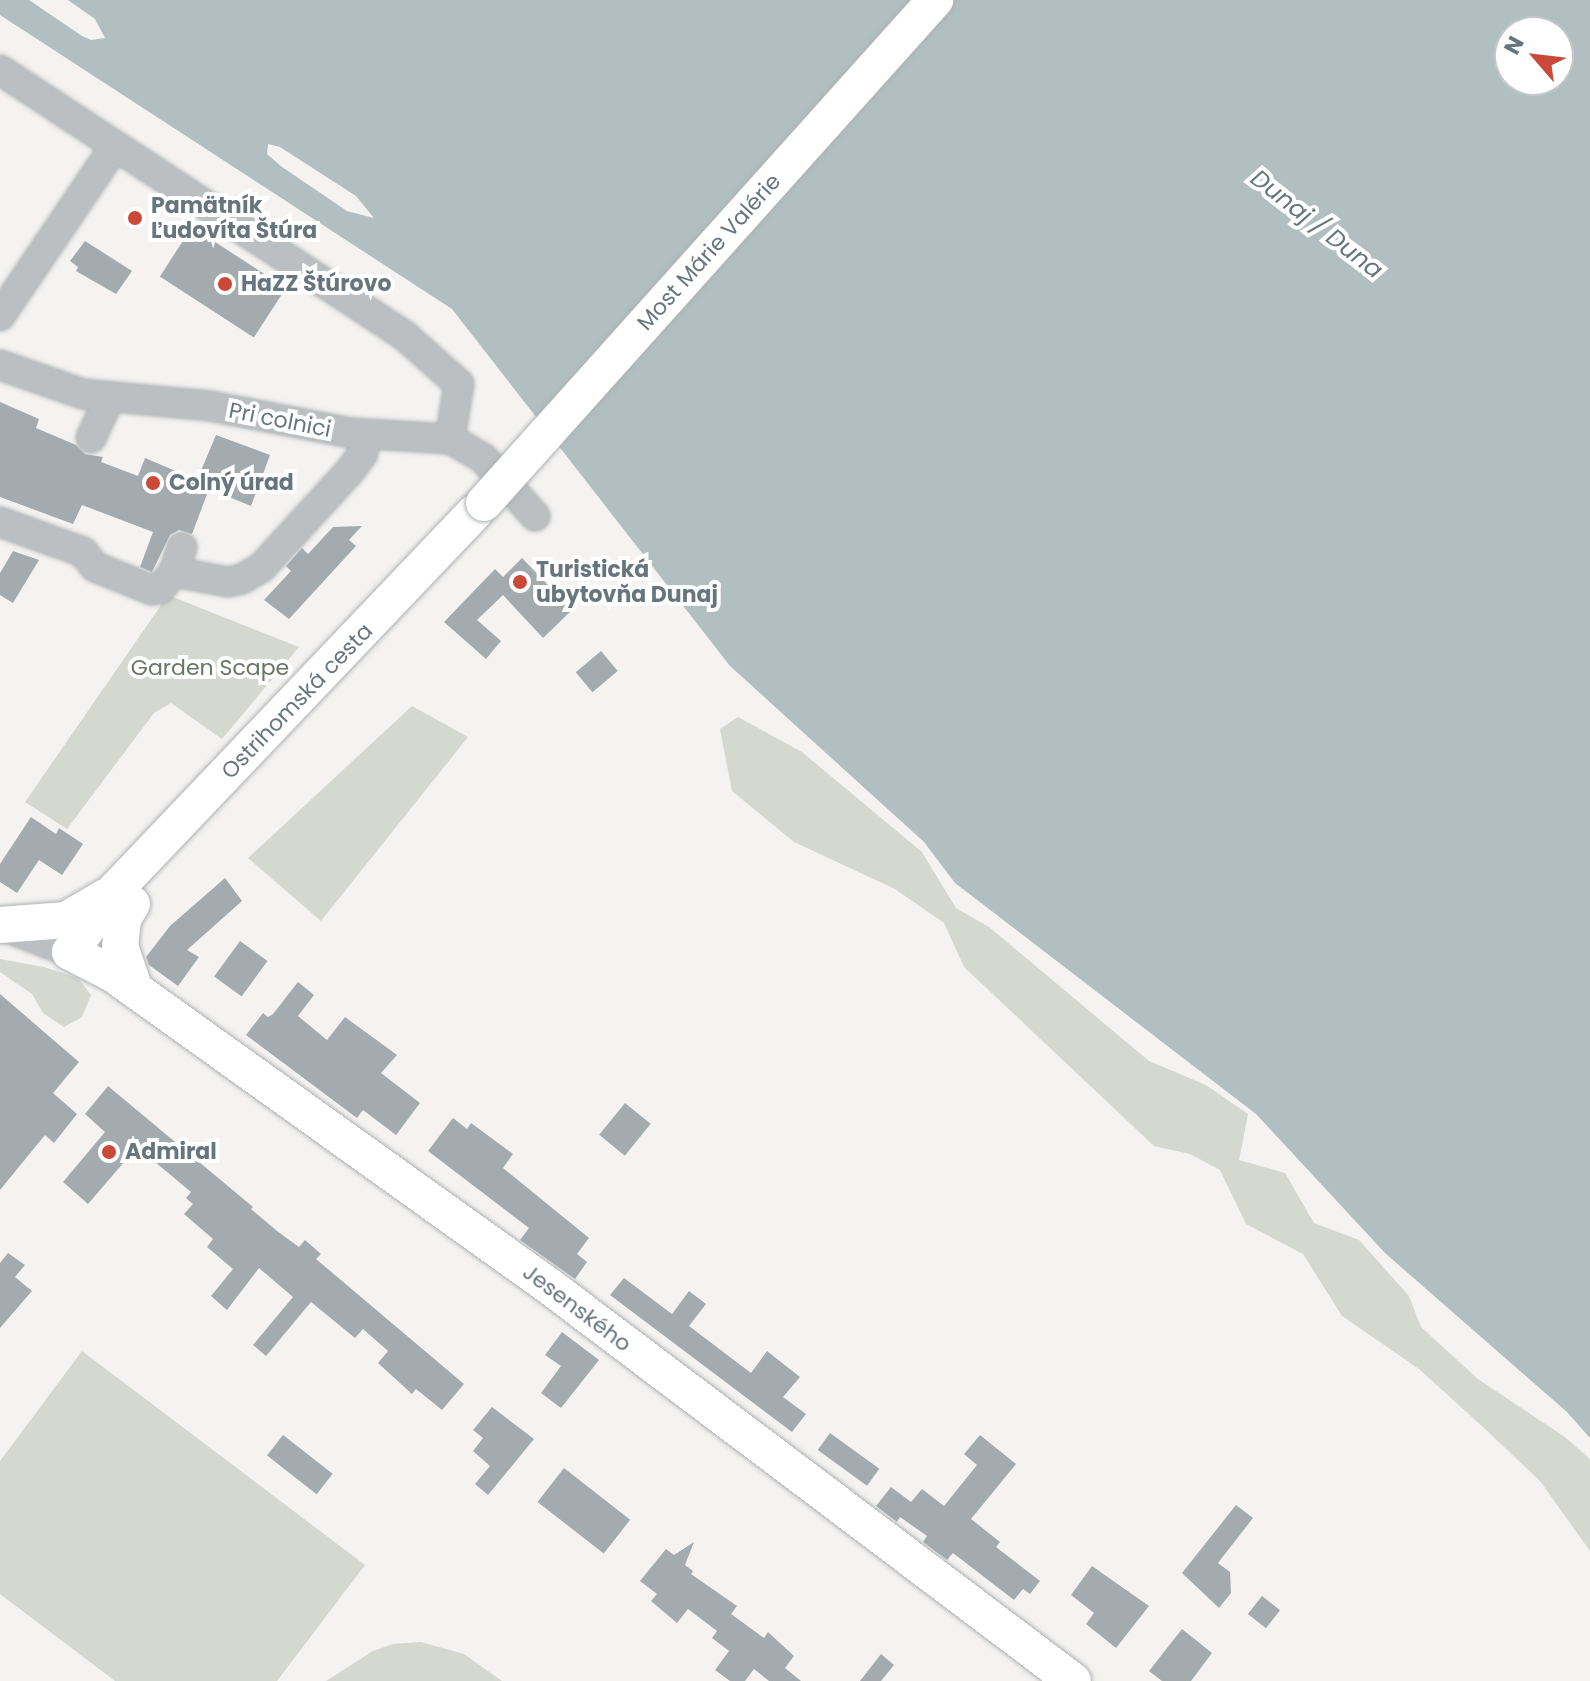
<!DOCTYPE html>
<meta charset="utf-8">
<style>
body{margin:0}
#map{position:relative;width:1590px;height:1681px;overflow:hidden;background:#f4f3f1;font-family:Poppins,sans-serif}
div>[style]{position:absolute}
.green>*{inset:0;background:#d4d8d0}
.water>*{inset:0;background:#b2bfc1}
.pier>*{inset:0;background:#f4f3f1}
.building>*{inset:0;background:#a3abaf;transform-origin:0 0}
.roads{filter:drop-shadow(0 0 2px #adb2b4) drop-shadow(0 0 2px #adb2b4)}
.minor>*{height:28px;margin:-14px;padding:0 14px;transform-origin:14px;border-radius:14px;background:#bbbfc2}
.major>*{height:36px;margin:-18px;padding:0 18px;transform-origin:18px;border-radius:18px;background:#fff}
.bridges{filter:drop-shadow(0 0 2px #adb2b4) drop-shadow(0 0 2px #adb2b4)}
.major-bridge>*{height:36px;margin:-18px;padding:0 18px;transform-origin:18px;border-radius:18px;background:#fff}
.dots>*{width:22px;height:22px;translate:-50% -50%;box-sizing:border-box;border:4px solid #fff;border-radius:50%}
span{translate:-50% -50%;white-space:nowrap;text-align:center;line-height:1.15;-webkit-text-stroke:8px #fff;paint-order:stroke}
.poi-label{font-size:22px;color:#67767e;font-weight:700}
.left{translate:0 -50%;text-align:left}
.street-label{font-size:22px;color:#67767e}
.park-label{font-size:22px;color:#6a7665}
.water-label{font-size:24px;color:#63777b;font-style:italic}
.north{position:absolute;left:1494px;top:16px;width:80px;height:80px;box-sizing:border-box;background:#fff;border:2px solid #c2c8cb;border-radius:50%;rotate:298deg;font-size:22px;font-weight:700;line-height:32px;text-align:center;color:#67767e}
.north::after{content:'';display:block;margin:auto;width:28px;height:36px;background:#cb4939;clip-path:polygon(50% 0,100% 100%,50% 72%,0 100%)}
</style>
<div id="map">
<div class="green">
<i style="clip-path:polygon(168px 595px,299px 647px,222px 739px,171px 703px,154px 713px,67px 829px,25px 802px)"></i>
<i style="clip-path:polygon(412px 706px,468px 737px,321px 921px,248px 858px)"></i>
<i style="clip-path:polygon(738px 717px,802px 752px,922px 852px,956px 908px,989px 927px,1149px 1061px,1206px 1085px,1248px 1114px,1239px 1160px,1285px 1173px,1314px 1223px,1359px 1240px,1409px 1296px,1421px 1327px,1478px 1379px,1565px 1437px,1590px 1459px,1590px 1551px,1540px 1481px,1484px 1428px,1419px 1369px,1342px 1316px,1303px 1254px,1246px 1224px,1220px 1170px,1190px 1154px,1154px 1146px,964px 967px,944px 923px,895px 889px,794px 842px,732px 791px,720px 729px)"></i>
<i style="clip-path:polygon(0 959px,44px 967px,78px 978px,91px 995px,82px 1017px,64px 1027px,43px 1013px,32px 994px,0 972px)"></i>
<i style="clip-path:polygon(82px 1351px,365px 1565px,277px 1681px,115px 1681px,0 1594px,0 1461px)"></i>
<i style="clip-path:polygon(421px 1642px,464px 1654px,502px 1681px,326px 1681px,373px 1651px,393px 1644px)"></i>
</div>
<div class="water">
<i style="clip-path:polygon(evenodd,0 0,1590px 0,1590px 1438px,1567px 1412px,1385px 1253px,1256px 1114px,955px 883px,924px 842px,730px 666px,452px 309px,0 15px,0 0,1510px 32px,1558px 32px,1558px 80px,1510px 80px,1510px 32px)"></i>
</div>
<div class="pier">
<i style="clip-path:polygon(29px 0,68px 0,95px 19px,105px 38px,91px 40px,82px 36px)"></i>
<i style="clip-path:polygon(268px 144px,280px 147px,356px 196px,374px 218px,347px 211px,282px 167px,267px 154px)"></i>
</div>
<div class="building">
<i style="left:192px;top:227px;width:112px;height:59px;rotate:33deg"></i>
<i style="clip-path:polygon(85px 241px,132px 271px,116px 294px,76px 271px,78px 267px,70px 261px)"></i>
<i style="clip-path:polygon(0 402px,39px 419px,36px 428px,76px 445px,85px 454px,103px 457px,101px 462px,138px 476px,145px 458px,197px 480px,216px 435px,270px 455px,251px 506px,209px 489px,192px 534px,179px 530px,170px 535px,152px 572px,140px 567px,153px 532px,82px 505px,73px 524px,0 497px)"></i>
<i style="clip-path:polygon(362px 526px,349px 540px,356px 546px,289px 619px,264px 600px,291px 571px,286px 566px,302px 548px,308px 554px,333px 527px)"></i>
<i style="clip-path:polygon(13px 551px,39px 560px,13px 603px,0 595px,0 573px)"></i>
<i style="clip-path:polygon(522px 558px,572px 610px,543px 638px,503px 595px,477px 620px,501px 641px,486px 659px,444px 622px,495px 569px,503px 577px)"></i>
<i style="left:601px;top:651px;width:26px;height:33px;rotate:50deg"></i>
<i style="clip-path:polygon(31px 817px,56px 834px,59px 828px,83px 844px,62px 875px,39px 860px,17px 893px,0 882px,0 864px)"></i>
<i style="clip-path:polygon(225px 878px,242px 901px,187px 950px,199px 957px,178px 986px,149px 965px,146px 957px,170px 926px)"></i>
<i style="left:240px;top:941px;width:34px;height:44px;rotate:36deg"></i>
<i style="clip-path:polygon(298px 982px,314px 995px,298px 1016px,327px 1040px,345px 1017px,397px 1055px,381px 1073px,420px 1103px,396px 1135px,363px 1110px,357px 1118px,246px 1035px,263px 1013px,268px 1017px,273px 1014px)"></i>
<i style="clip-path:polygon(0 994px,79px 1062px,53px 1093px,77px 1114px,54px 1143px,45px 1135px,0 1190px)"></i>
<i style="clip-path:polygon(108px 1086px,253px 1207px,251px 1209px,277px 1231px,299px 1247px,305px 1240px,321px 1254px,316px 1259px,464px 1384px,442px 1410px,416px 1389px,412px 1394px,378px 1363px,388px 1351px,363px 1329px,355px 1338px,311px 1302px,266px 1356px,253px 1345px,293px 1297px,259px 1268px,227px 1310px,211px 1296px,233px 1269px,207px 1247px,213px 1239px,184px 1214px,193px 1204px,186px 1198px,191px 1192px,137px 1147px,88px 1204px,63px 1182px,105px 1132px,85px 1114px)"></i>
<i style="left:625px;top:1103px;width:33px;height:41px;rotate:39deg"></i>
<i style="clip-path:polygon(453px 1118px,467px 1129px,471px 1123px,513px 1154px,503px 1168px,589px 1238px,577px 1254px,587px 1262px,575px 1279px,520px 1240px,529px 1228px,428px 1151px)"></i>
<i style="clip-path:polygon(8px 1253px,25px 1265px,15px 1277px,32px 1291px,0 1328px,0 1263px)"></i>
<i style="clip-path:polygon(624px 1278px,672px 1314px,689px 1291px,706px 1304px,689px 1326px,751px 1373px,767px 1351px,800px 1377px,783px 1397px,806px 1414px,792px 1432px,610px 1295px)"></i>
<i style="clip-path:polygon(562px 1332px,599px 1360px,561px 1408px,541px 1393px,561px 1366px,545px 1355px)"></i>
<i style="clip-path:polygon(492px 1407px,534px 1439px,488px 1495px,475px 1484px,490px 1466px,473px 1451px,483px 1438px,473px 1430px)"></i>
<i style="left:830px;top:1433px;width:61px;height:21px;rotate:36deg"></i>
<i style="left:283px;top:1435px;width:63px;height:26px;rotate:38deg"></i>
<i style="clip-path:polygon(980px 1435px,1016px 1464px,971px 1519px,1000px 1542px,996px 1547px,1040px 1581px,1030px 1594px,1023px 1589px,1014px 1600px,953px 1553px,947px 1560px,923px 1542px,927px 1536px,900px 1517px,897px 1522px,876px 1506px,891px 1487px,911px 1502px,922px 1489px,944px 1506px,977px 1465px,964px 1454px)"></i>
<i style="left:564px;top:1468px;width:84px;height:43px;rotate:38deg"></i>
<i style="clip-path:polygon(1236px 1505px,1253px 1518px,1218px 1563px,1230px 1572px,1231px 1593px,1219px 1608px,1182px 1573px)"></i>
<i style="clip-path:polygon(694px 1542px,685px 1565px,693px 1571px,691px 1574px,737px 1606px,731px 1614px,764px 1638px,768px 1632px,794px 1656px,785px 1668px,801px 1681px,769px 1681px,754px 1669px,745px 1681px,730px 1681px,715px 1670px,729px 1651px,712px 1638px,717px 1631px,688px 1609px,677px 1623px,651px 1601px,657px 1594px,640px 1581px,666px 1549px,674px 1555px)"></i>
<i style="clip-path:polygon(1092px 1566px,1149px 1606px,1116px 1648px,1086px 1624px,1094px 1613px,1071px 1595px)"></i>
<i style="left:1262px;top:1596px;width:23px;height:23px;rotate:38deg"></i>
<i style="clip-path:polygon(1182px 1629px,1212px 1653px,1191px 1681px,1162px 1681px,1149px 1671px)"></i>
<i style="clip-path:polygon(881px 1654px,894px 1665px,881px 1681px,860px 1681px)"></i>
</div>
<div class="roads">
<div class="minor">
<i style="left:0;top:70px;width:486px;rotate:33.3deg"></i>
<i style="left:406px;top:337px;width:71px;rotate:41.6deg"></i>
<i style="left:459px;top:384px;width:56px;rotate:99.3deg"></i>
<i style="left:0;top:316px;width:205px;rotate:-55.9deg"></i>
<i style="left:0;top:365px;width:88px;rotate:19.3deg"></i>
<i style="left:83px;top:394px;width:128px;rotate:5.4deg"></i>
<i style="left:210px;top:406px;width:145px;rotate:10.8deg"></i>
<i style="left:352px;top:433px;width:98px;rotate:3.5deg"></i>
<i style="left:450px;top:439px;width:38px;rotate:30deg"></i>
<i style="left:483px;top:458px;width:78px;rotate:48.1deg"></i>
<i style="left:91px;top:438px;width:45px;rotate:-65.1deg"></i>
<i style="left:0;top:522px;width:88px;rotate:19.9deg"></i>
<i style="left:83px;top:552px;width:19px;rotate:51deg"></i>
<i style="left:95px;top:567px;width:61px;rotate:22deg"></i>
<i style="left:152px;top:590px;width:8px;rotate:-7deg"></i>
<i style="left:160px;top:589px;width:22px;rotate:-51deg"></i>
<i style="left:174px;top:572px;width:55px;rotate:10.5deg"></i>
<i style="left:228px;top:582px;width:14px;rotate:-12deg"></i>
<i style="left:242px;top:579px;width:23px;rotate:-31deg"></i>
<i style="left:262px;top:567px;width:130px;rotate:-47.5deg"></i>
<i style="left:350px;top:471px;width:22px;rotate:-54deg"></i>
<i style="left:363px;top:453px;width:19px;rotate:-84deg"></i>
<i style="left:174px;top:572px;width:26px;rotate:-72deg"></i>
<i style="left:5px;top:927px;width:70px;rotate:21deg"></i>
</div>
<div class="major">
<i style="left:475px;top:512px;width:521px;rotate:133.6deg"></i>
<i style="left:116px;top:889px;width:78px;rotate:126.1deg"></i>
<i style="left:70px;top:952px;width:48px;rotate:27.1deg"></i>
<i style="left:113px;top:974px;width:536px;rotate:35.59deg"></i>
<i style="left:549px;top:1286px;width:656px;rotate:37.01deg"></i>
<i style="left:132px;top:904px;width:17px;rotate:121deg"></i>
<i style="left:123px;top:919px;width:27px;rotate:96deg"></i>
<i style="left:120px;top:946px;width:46px;rotate:71.2deg"></i>
<i style="left:0;top:925px;width:66px;rotate:-4.3deg"></i>
<i style="left:66px;top:920px;width:45px;rotate:-30.5deg"></i>
</div>
</div>
<div class="bridges">
<div class="major-bridge">
<i style="left:484px;top:503px;width:676px;rotate:-48.12deg"></i>
</div>
</div>
<div class="dots">
<i style="left:135px;top:218px;background:#cb4939"></i>
<i style="left:225px;top:284px;background:#cb4939"></i>
<i style="left:153px;top:483px;background:#cb4939"></i>
<i style="left:520px;top:582px;background:#cb4939"></i>
<i style="left:109px;top:1152px;background:#cb4939"></i>
</div>
<div class="poi-label">
<span class="left" style="left:151px;top:218px">Pamätník<br>Ľudovíta Štúra</span>
<span class="left" style="left:241px;top:284px">HaZZ Štúrovo</span>
<span class="left" style="left:169px;top:483px">Colný úrad</span>
<span class="left" style="left:536px;top:582px">Turistická<br>ubytovňa Dunaj</span>
<span class="left" style="left:125px;top:1152px">Admiral</span>
</div>
<div class="street-label">
<span style="left:709px;top:252px;rotate:-48deg">Most Márie Valérie</span>
<span style="left:280px;top:420px;rotate:11deg">Pri colnici</span>
<span style="left:297px;top:701px;rotate:-46deg">Ostrihomská cesta</span>
<span style="left:577px;top:1308px;rotate:37deg">Jesenského</span>
</div>
<div class="park-label">
<span style="left:210px;top:668px">Garden Scape</span>
</div>
<div class="water-label">
<span style="left:1317px;top:224px;rotate:38deg">Dunaj / Duna</span>
</div>
<div class="north">N</div>
</div>
